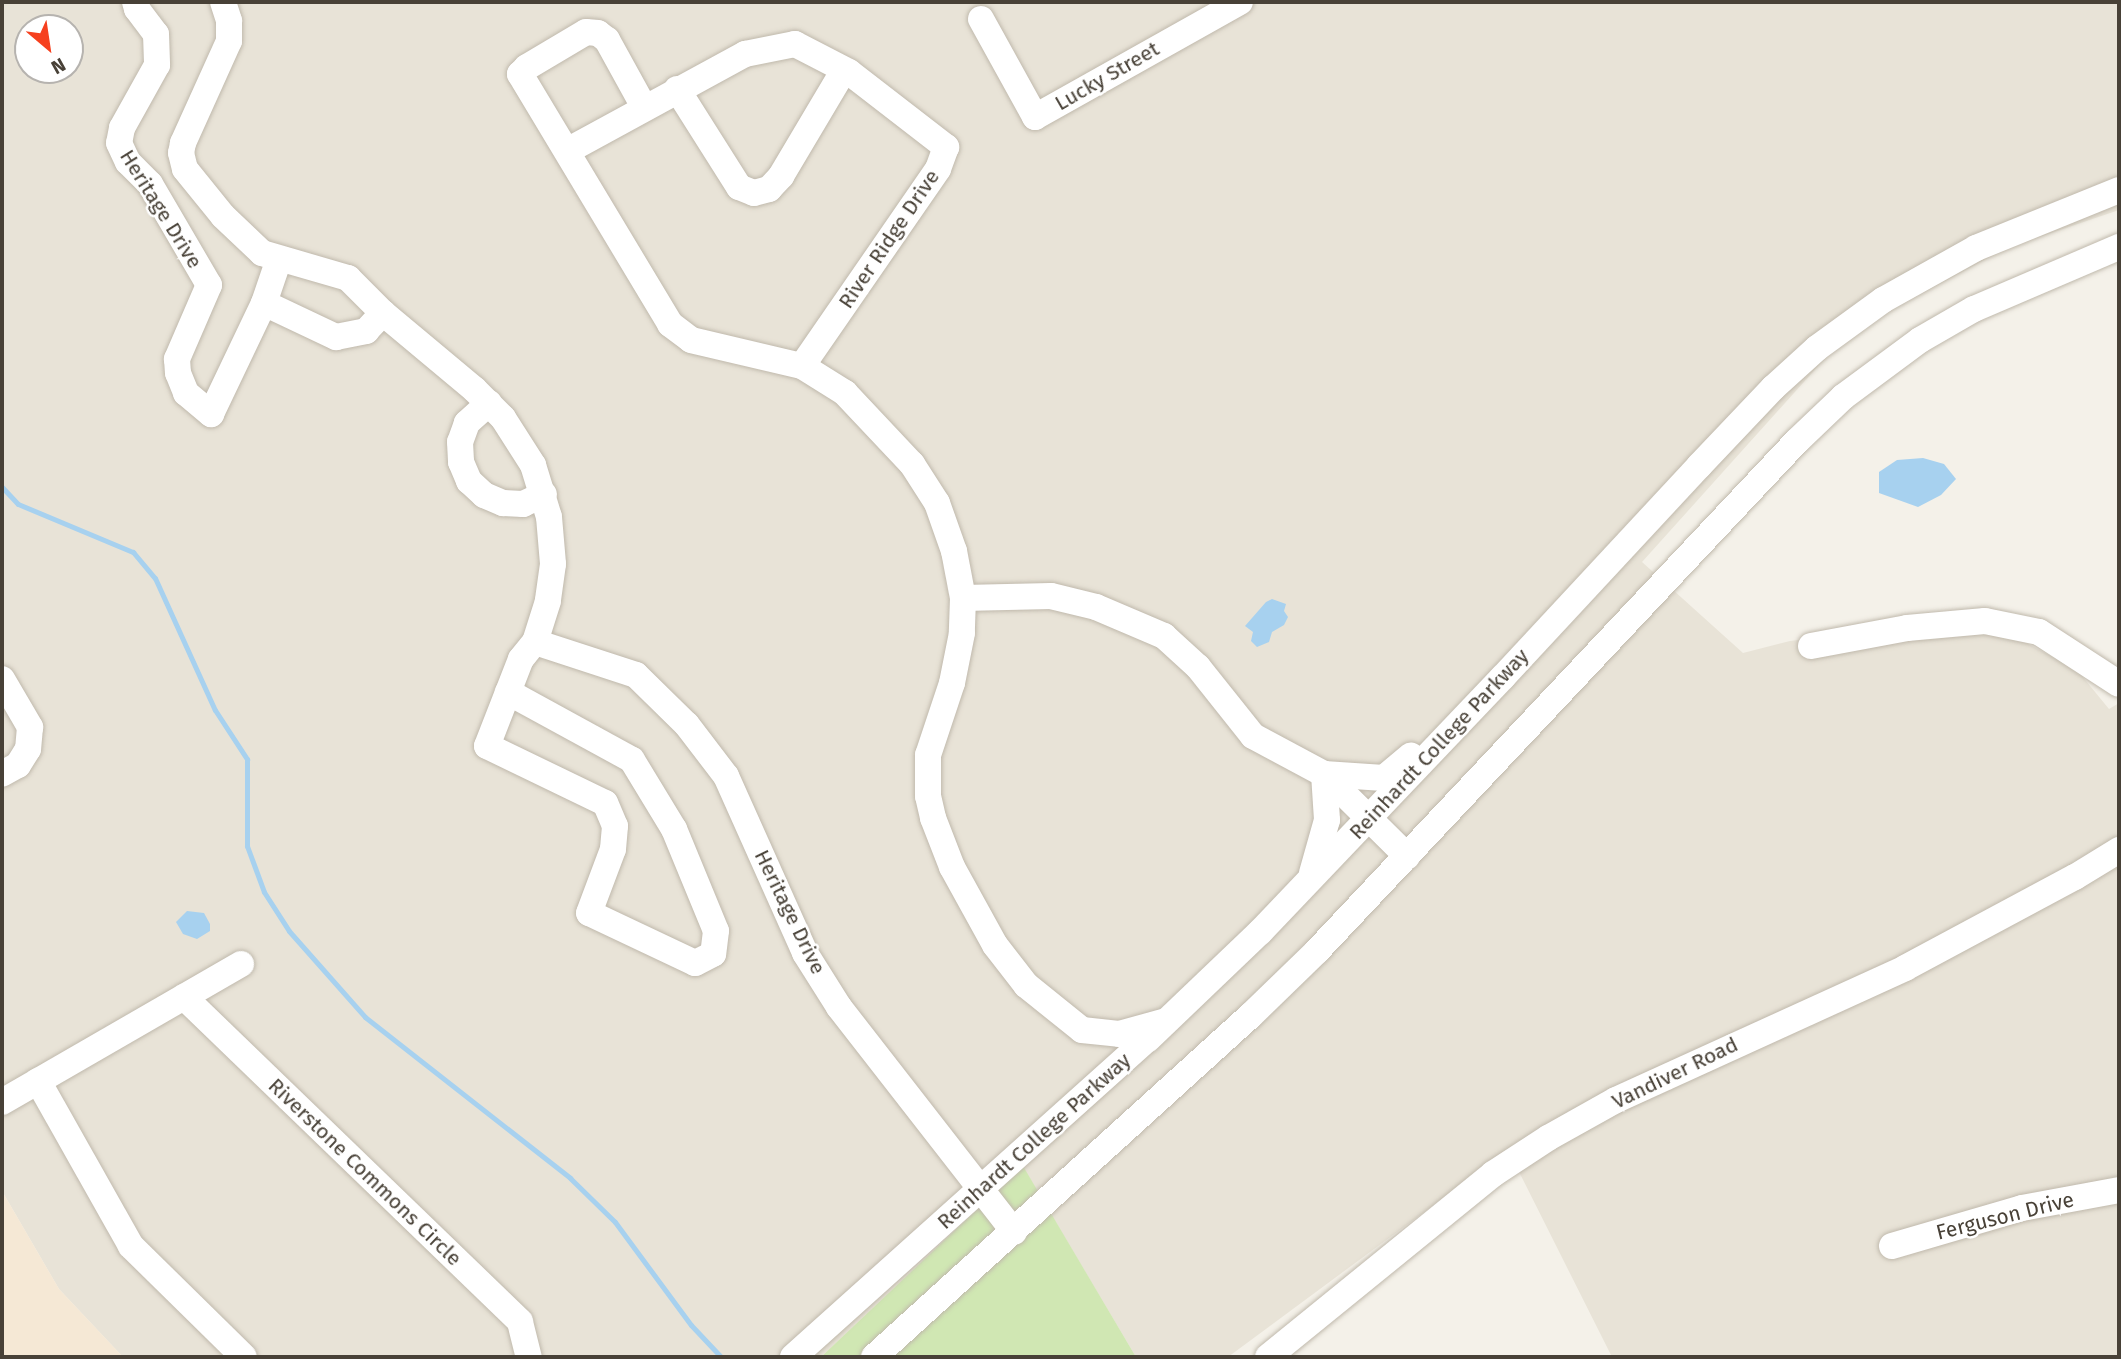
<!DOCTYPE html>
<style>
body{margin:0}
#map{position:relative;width:2121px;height:1359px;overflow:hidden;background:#f4f1e9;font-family:"Fira Sans",sans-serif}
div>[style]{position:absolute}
.residential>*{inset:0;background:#e8e3d7}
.commercial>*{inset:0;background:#f5e8d5}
.green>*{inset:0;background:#d0e7b3}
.water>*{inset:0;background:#a7d1ef}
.stream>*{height:5px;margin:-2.5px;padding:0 2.5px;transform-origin:2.5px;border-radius:2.5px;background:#a7d1ef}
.roads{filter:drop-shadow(0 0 2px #c0b9ac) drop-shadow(0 0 2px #c0b9ac)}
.minor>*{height:26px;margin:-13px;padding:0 13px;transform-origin:13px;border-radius:13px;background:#fff}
span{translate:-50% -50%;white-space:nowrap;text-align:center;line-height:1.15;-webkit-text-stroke:5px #fff;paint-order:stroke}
.street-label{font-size:21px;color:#484137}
.frame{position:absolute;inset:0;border:4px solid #484137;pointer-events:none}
.north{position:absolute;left:14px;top:14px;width:70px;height:70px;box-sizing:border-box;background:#fff;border:2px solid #b6b3af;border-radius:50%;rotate:151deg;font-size:19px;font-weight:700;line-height:28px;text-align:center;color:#484137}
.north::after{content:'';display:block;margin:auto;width:24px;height:32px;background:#f6401e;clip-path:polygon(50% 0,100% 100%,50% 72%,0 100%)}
</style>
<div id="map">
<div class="residential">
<i style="clip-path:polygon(evenodd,2px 2px,2119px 2px,2119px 210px,2007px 248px,1848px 333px,1642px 562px,1743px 653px,1790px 641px,1891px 629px,2000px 629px,2077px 670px,2109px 709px,2119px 703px,2119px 1357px,1612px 1357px,1508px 1150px,1228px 1357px,1136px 1357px,1023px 1167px,821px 1357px,123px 1357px,59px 1289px,2px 1191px,2px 2px,28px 28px,70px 28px,70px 70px,28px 70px,28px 28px)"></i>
</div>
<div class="commercial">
<i style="clip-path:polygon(2px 1191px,59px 1289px,123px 1357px,2px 1357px)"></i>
</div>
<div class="green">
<i style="clip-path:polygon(1023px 1166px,1136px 1357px,821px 1357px)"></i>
</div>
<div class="water">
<i style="clip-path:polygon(1923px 458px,1944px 464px,1956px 479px,1941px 495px,1918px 507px,1879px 493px,1879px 472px,1897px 460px)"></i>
<i style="clip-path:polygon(1272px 599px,1286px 604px,1284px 611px,1288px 617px,1284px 625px,1272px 632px,1269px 642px,1257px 647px,1251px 641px,1253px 632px,1245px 626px,1266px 602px)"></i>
<i style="clip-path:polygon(187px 911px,204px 913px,210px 924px,210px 931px,197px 939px,183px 934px,176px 922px)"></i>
</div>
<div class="stream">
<i style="left:2px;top:487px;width:23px;rotate:47deg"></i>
<i style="left:18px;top:504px;width:125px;rotate:22.7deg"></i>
<i style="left:133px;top:552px;width:34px;rotate:50deg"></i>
<i style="left:155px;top:578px;width:145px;rotate:65.6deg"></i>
<i style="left:215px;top:710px;width:59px;rotate:56.9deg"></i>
<i style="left:247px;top:759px;width:87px;rotate:90deg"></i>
<i style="left:247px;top:846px;width:49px;rotate:69.7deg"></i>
<i style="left:264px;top:892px;width:46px;rotate:57.3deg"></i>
<i style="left:289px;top:931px;width:115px;rotate:48.5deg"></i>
<i style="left:365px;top:1017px;width:261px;rotate:38.1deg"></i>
<i style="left:570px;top:1178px;width:63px;rotate:44.4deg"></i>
<i style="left:615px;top:1222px;width:128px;rotate:53.6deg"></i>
<i style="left:691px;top:1325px;width:44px;rotate:46.8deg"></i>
</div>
<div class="roads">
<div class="minor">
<i style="left:135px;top:2px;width:7px;rotate:74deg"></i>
<i style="left:137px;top:9px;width:31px;rotate:53deg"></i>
<i style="left:156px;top:34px;width:31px;rotate:88deg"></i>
<i style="left:157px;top:65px;width:72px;rotate:119.1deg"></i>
<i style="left:122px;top:128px;width:15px;rotate:101deg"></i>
<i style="left:119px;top:143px;width:21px;rotate:65deg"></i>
<i style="left:128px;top:162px;width:31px;rotate:45deg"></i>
<i style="left:150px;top:184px;width:117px;rotate:59.7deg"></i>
<i style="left:209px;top:285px;width:81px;rotate:113.4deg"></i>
<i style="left:177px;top:359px;width:14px;rotate:86deg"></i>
<i style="left:178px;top:373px;width:22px;rotate:68deg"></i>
<i style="left:186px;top:393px;width:33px;rotate:40deg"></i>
<i style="left:211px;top:414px;width:123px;rotate:-64.5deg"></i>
<i style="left:264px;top:303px;width:46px;rotate:-71.2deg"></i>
<i style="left:223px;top:2px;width:20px;rotate:72deg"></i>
<i style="left:229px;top:21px;width:20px;rotate:90deg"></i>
<i style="left:229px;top:41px;width:112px;rotate:114.3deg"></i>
<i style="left:183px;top:143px;width:10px;rotate:101deg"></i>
<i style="left:181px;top:153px;width:16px;rotate:76deg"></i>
<i style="left:185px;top:169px;width:60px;rotate:51deg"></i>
<i style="left:223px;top:216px;width:54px;rotate:43.5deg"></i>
<i style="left:262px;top:253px;width:90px;rotate:16.2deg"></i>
<i style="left:348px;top:278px;width:49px;rotate:45deg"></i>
<i style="left:383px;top:313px;width:119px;rotate:39.9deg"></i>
<i style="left:474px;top:389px;width:41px;rotate:45deg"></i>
<i style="left:503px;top:418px;width:56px;rotate:57.4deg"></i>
<i style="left:533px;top:465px;width:54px;rotate:72.9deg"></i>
<i style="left:549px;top:517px;width:47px;rotate:85.1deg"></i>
<i style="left:553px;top:564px;width:37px;rotate:98deg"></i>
<i style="left:548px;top:601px;width:43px;rotate:107.6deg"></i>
<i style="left:981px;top:19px;width:112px;rotate:61.1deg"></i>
<i style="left:1035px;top:117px;width:235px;rotate:-29.3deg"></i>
<i style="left:677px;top:89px;width:116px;rotate:57.7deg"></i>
<i style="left:739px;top:187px;width:16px;rotate:22deg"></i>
<i style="left:754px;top:193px;width:16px;rotate:-15deg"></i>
<i style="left:769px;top:189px;width:18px;rotate:-47deg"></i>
<i style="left:781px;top:176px;width:123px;rotate:-59.3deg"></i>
<i style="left:644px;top:107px;width:77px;rotate:-118.9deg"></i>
<i style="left:607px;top:40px;width:11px;rotate:-142deg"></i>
<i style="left:598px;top:33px;width:12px;rotate:-175deg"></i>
<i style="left:586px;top:32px;width:69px;rotate:149.3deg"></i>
<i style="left:527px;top:67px;width:10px;rotate:135deg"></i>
<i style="left:520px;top:74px;width:292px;rotate:59deg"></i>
<i style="left:670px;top:324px;width:26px;rotate:37deg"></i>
<i style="left:691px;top:340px;width:114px;rotate:13.2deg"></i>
<i style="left:802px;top:366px;width:51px;rotate:32.1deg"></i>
<i style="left:845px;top:393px;width:98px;rotate:46.7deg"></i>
<i style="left:912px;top:464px;width:46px;rotate:57.3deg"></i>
<i style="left:937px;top:503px;width:51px;rotate:70.5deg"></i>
<i style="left:954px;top:551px;width:48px;rotate:79.2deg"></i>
<i style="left:963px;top:598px;width:35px;rotate:92deg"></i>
<i style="left:962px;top:633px;width:51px;rotate:101.3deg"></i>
<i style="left:952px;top:683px;width:76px;rotate:108.4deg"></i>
<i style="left:928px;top:755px;width:41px;rotate:90deg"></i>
<i style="left:928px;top:796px;width:23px;rotate:77deg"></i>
<i style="left:933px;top:818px;width:53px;rotate:68.8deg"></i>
<i style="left:952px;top:867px;width:89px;rotate:61.1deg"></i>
<i style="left:995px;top:945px;width:51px;rotate:52.2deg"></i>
<i style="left:1026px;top:985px;width:72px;rotate:38.8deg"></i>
<i style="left:1082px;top:1030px;width:37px;rotate:6deg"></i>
<i style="left:1119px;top:1034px;width:46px;rotate:-15.3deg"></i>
<i style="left:567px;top:151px;width:203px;rotate:-28.6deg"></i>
<i style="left:745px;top:54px;width:51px;rotate:-11.3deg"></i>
<i style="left:795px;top:44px;width:61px;rotate:27.4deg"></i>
<i style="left:849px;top:72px;width:123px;rotate:37.7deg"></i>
<i style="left:946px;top:147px;width:23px;rotate:110deg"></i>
<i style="left:938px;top:169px;width:239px;rotate:124.6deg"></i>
<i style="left:264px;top:303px;width:80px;rotate:25.3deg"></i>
<i style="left:336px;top:337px;width:31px;rotate:-11deg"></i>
<i style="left:366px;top:331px;width:25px;rotate:-47deg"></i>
<i style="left:489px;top:403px;width:30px;rotate:138deg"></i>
<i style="left:467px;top:423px;width:20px;rotate:110deg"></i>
<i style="left:460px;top:442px;width:20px;rotate:87deg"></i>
<i style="left:461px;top:462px;width:21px;rotate:67deg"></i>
<i style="left:469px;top:481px;width:21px;rotate:43deg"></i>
<i style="left:484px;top:495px;width:21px;rotate:23deg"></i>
<i style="left:503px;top:503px;width:20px;rotate:3deg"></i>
<i style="left:523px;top:504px;width:23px;rotate:-25deg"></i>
<i style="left:963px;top:598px;width:88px;rotate:-1.3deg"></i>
<i style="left:1051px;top:596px;width:46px;rotate:13.7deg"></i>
<i style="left:1096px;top:607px;width:74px;rotate:23.1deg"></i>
<i style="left:1164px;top:636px;width:46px;rotate:42.4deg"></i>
<i style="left:1198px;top:667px;width:88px;rotate:51.4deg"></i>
<i style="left:1253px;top:736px;width:81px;rotate:28.2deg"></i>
<i style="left:1324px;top:774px;width:117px;rotate:44.7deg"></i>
<i style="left:1811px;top:646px;width:98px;rotate:-10.6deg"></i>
<i style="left:1907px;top:628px;width:78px;rotate:-5.1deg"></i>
<i style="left:1985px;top:621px;width:55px;rotate:11.5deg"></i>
<i style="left:2039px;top:632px;width:95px;rotate:33deg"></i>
<i style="left:2px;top:679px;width:56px;rotate:59.7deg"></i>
<i style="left:30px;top:727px;width:22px;rotate:95deg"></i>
<i style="left:28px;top:749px;width:19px;rotate:122deg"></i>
<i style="left:18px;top:765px;width:18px;rotate:151deg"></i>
<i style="left:508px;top:692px;width:141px;rotate:28.7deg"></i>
<i style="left:632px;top:760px;width:81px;rotate:58.7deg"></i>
<i style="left:674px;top:829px;width:110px;rotate:67.6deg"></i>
<i style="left:716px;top:931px;width:23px;rotate:97deg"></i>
<i style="left:713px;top:954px;width:20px;rotate:153deg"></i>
<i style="left:695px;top:963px;width:117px;rotate:-154.7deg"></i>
<i style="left:589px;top:913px;width:68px;rotate:-69.4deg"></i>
<i style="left:613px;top:849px;width:23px;rotate:-85deg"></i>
<i style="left:615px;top:826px;width:25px;rotate:-113deg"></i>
<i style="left:605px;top:803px;width:131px;rotate:-154.2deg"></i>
<i style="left:487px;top:746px;width:93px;rotate:-68.7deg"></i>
<i style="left:521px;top:659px;width:22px;rotate:-51deg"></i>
<i style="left:535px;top:642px;width:106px;rotate:18.1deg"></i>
<i style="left:636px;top:675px;width:71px;rotate:44.4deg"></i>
<i style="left:687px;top:725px;width:64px;rotate:52.6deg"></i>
<i style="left:726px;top:776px;width:194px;rotate:65.9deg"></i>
<i style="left:805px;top:953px;width:64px;rotate:57.8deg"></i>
<i style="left:839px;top:1007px;width:285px;rotate:52.1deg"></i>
<i style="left:1312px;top:873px;width:55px;rotate:-74.2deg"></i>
<i style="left:1327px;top:820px;width:46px;rotate:-93.7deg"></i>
<i style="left:1324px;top:774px;width:60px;rotate:3.8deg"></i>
<i style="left:1384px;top:778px;width:35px;rotate:-40deg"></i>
<i style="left:184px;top:997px;width:467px;rotate:44deg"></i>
<i style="left:520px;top:1322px;width:36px;rotate:76deg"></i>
<i style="left:38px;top:1081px;width:189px;rotate:60.6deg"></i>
<i style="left:131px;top:1246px;width:158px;rotate:44.5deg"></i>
<i style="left:2px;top:1102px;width:276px;rotate:-30deg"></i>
<i style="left:1892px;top:1246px;width:135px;rotate:-16.3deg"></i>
<i style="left:2022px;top:1208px;width:99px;rotate:-10.5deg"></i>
<i style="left:793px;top:1357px;width:477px;rotate:-41.9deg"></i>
<i style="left:1148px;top:1039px;width:155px;rotate:-43.7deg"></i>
<i style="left:1260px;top:932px;width:352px;rotate:-46.4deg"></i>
<i style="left:1503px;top:677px;width:288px;rotate:-47.1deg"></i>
<i style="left:1699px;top:466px;width:108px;rotate:-46.5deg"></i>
<i style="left:1773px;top:388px;width:59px;rotate:-42.3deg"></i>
<i style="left:1817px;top:348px;width:82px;rotate:-36deg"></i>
<i style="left:1883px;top:300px;width:107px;rotate:-29.2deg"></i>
<i style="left:1976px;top:248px;width:154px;rotate:-22.1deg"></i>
<i style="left:874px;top:1357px;width:508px;rotate:-42.21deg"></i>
<i style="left:1250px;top:1016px;width:93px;rotate:-44.1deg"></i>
<i style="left:1317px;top:951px;width:700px;rotate:-46.74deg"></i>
<i style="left:1797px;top:441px;width:64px;rotate:-43.7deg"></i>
<i style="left:1843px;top:397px;width:96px;rotate:-36.5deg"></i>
<i style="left:1920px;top:340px;width:62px;rotate:-29.9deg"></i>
<i style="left:1974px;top:309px;width:158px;rotate:-23.2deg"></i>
<i style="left:1268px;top:1357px;width:290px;rotate:-39.1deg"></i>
<i style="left:1493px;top:1174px;width:66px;rotate:-33.2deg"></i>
<i style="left:1548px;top:1138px;width:78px;rotate:-29.2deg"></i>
<i style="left:1616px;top:1100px;width:318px;rotate:-24.5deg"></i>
<i style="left:1905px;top:968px;width:193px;rotate:-28.2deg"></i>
<i style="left:2075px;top:877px;width:52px;rotate:-31.5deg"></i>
</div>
</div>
<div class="street-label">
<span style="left:1107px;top:76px;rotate:-30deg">Lucky Street</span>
<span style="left:161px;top:209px;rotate:58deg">Heritage Drive</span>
<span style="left:889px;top:239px;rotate:-56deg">River Ridge Drive</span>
<span style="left:1439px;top:744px;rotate:-47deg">Reinhardt College Parkway</span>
<span style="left:790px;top:912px;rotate:64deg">Heritage Drive</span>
<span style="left:1675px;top:1073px;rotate:-26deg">Vandiver Road</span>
<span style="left:1034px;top:1141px;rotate:-42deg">Reinhardt College Parkway</span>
<span style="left:365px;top:1172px;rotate:44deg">Riverstone Commons Circle</span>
<span style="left:2005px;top:1216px;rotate:-14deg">Ferguson Drive</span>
</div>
<div class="frame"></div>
<div class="north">N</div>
</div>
